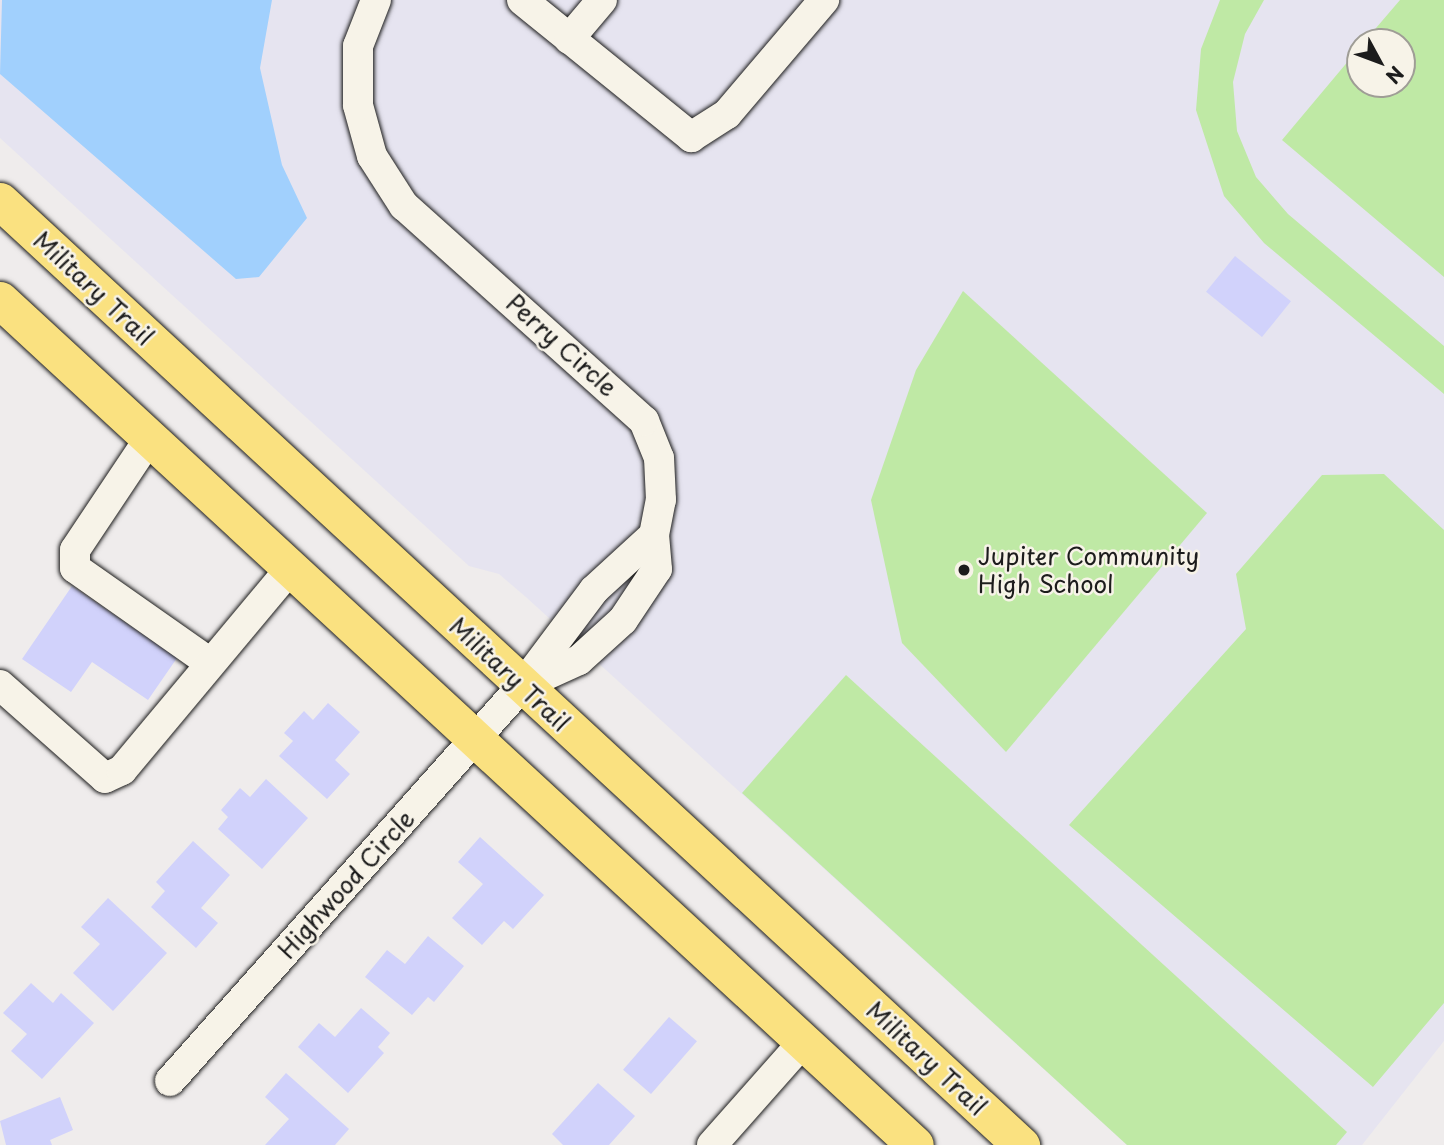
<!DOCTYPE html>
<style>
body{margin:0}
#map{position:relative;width:1444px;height:1145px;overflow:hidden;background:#efecec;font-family:"Playpen Sans",sans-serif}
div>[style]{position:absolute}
.built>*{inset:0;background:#e6e4f0}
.green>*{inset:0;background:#bfe9a5}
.water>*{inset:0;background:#a1d0fd}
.building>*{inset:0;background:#d1d2fb;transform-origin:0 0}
.roads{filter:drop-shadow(0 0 2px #1c1c1c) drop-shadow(0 0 2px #1c1c1c)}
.minor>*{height:30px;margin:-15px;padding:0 15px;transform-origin:15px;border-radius:15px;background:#f7f3e8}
.major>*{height:37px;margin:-18.5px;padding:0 18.5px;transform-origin:18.5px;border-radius:18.5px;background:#fae180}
.dots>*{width:19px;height:19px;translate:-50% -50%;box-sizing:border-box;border:4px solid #f7f3e8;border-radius:50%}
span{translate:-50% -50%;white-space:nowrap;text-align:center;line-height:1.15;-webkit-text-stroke:5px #f7f3e8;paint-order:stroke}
.street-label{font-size:24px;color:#1c1c1c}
.poi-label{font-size:24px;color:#1c1c1c}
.left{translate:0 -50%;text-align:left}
.north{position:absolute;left:1346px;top:28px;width:70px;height:70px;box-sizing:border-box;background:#f7f3e8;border:2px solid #9f9d96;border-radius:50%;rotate:131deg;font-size:19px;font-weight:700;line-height:28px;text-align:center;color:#1c1c1c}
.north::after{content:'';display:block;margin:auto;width:24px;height:32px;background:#1c1c1c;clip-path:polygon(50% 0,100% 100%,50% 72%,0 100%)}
</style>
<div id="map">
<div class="built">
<i style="clip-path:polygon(evenodd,0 0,1444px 0,1444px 1041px,1362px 1145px,1127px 1145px,527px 598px,499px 574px,469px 566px,0 138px,0 0,1360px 42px,1402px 42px,1402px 84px,1360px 84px,1360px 42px)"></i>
</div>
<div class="green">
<i style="clip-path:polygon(1220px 0,1264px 0,1245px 34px,1233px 82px,1237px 131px,1256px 177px,1288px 214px,1444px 346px,1444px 394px,1264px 243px,1224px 196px,1196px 110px,1201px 49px)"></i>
<i style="clip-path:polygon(1400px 0,1444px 0,1444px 277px,1282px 140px,1360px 47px,1360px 84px,1402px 84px,1402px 42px,1364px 42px)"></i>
<i style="clip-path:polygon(963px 291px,1207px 513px,1006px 752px,902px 643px,871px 500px,916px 370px)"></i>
<i style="clip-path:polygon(1384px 474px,1444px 530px,1444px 1003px,1373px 1087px,1069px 825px,1246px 629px,1236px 574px,1322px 475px)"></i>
<i style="clip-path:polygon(846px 675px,1347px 1132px,1336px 1145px,1127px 1145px,742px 793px)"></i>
</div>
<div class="water">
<i style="clip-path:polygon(2px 0,272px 0,260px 68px,282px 165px,307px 218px,259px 277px,236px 279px,0 74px)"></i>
</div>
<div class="building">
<i style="left:1235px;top:256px;width:72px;height:46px;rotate:39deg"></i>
<i style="clip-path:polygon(72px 586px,177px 658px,148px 700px,92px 662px,71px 692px,22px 659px)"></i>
<i style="clip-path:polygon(328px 703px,360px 732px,335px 760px,350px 774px,327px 799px,279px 756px,293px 741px,284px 733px,304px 711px,313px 720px)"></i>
<i style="clip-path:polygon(266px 779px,308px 818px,262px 869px,218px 829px,228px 817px,221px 810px,240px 788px,250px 797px)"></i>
<i style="clip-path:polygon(480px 837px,544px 895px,513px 929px,504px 921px,482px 945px,452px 918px,483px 884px,458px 862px)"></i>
<i style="clip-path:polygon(193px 841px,230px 875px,201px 908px,218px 923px,196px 948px,151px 907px,165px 891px,156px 882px)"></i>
<i style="clip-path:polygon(108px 898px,167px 953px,113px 1011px,73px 973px,100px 944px,81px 927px)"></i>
<i style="clip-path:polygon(428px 936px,464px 966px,434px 1002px,428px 997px,412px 1015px,365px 977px,387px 950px,405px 964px)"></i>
<i style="clip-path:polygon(31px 983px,53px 1003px,61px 993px,94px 1023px,42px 1079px,11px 1051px,27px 1034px,3px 1013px)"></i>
<i style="clip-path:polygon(361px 1008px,390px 1033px,378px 1047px,384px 1053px,348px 1093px,298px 1047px,319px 1023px,335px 1037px)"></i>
<i style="left:669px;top:1017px;width:37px;height:70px;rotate:41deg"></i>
<i style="clip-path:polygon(286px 1073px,349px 1129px,335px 1145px,265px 1145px,289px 1119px,265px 1097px)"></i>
<i style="clip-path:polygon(598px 1083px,635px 1116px,609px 1145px,563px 1145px,552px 1134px)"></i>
<i style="clip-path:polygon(60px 1097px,73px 1130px,50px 1140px,52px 1145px,6px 1145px,0 1121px)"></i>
</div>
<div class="roads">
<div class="minor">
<i style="left:522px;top:0;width:218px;rotate:39deg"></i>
<i style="left:691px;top:137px;width:43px;rotate:-32.6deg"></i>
<i style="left:727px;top:114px;width:150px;rotate:-49.6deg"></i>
<i style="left:569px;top:39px;width:51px;rotate:-49.8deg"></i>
<i style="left:149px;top:439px;width:133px;rotate:123.7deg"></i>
<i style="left:75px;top:550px;width:18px;rotate:90deg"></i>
<i style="left:75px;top:568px;width:165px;rotate:35.1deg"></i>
<i style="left:526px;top:684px;width:58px;rotate:-24.4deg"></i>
<i style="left:579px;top:660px;width:59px;rotate:-42.3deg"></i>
<i style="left:623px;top:620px;width:61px;rotate:-56.3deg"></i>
<i style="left:657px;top:569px;width:34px;rotate:-95deg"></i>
<i style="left:0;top:685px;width:140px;rotate:41.5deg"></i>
<i style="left:105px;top:778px;width:19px;rotate:-25deg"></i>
<i style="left:122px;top:770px;width:262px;rotate:-50.1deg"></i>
<i style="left:170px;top:1081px;width:529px;rotate:-48.29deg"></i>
<i style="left:522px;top:686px;width:120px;rotate:-53.1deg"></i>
<i style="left:594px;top:590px;width:81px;rotate:-42.5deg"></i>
<i style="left:654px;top:535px;width:36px;rotate:-79deg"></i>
<i style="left:661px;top:500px;width:42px;rotate:-92.7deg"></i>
<i style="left:659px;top:458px;width:40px;rotate:-112deg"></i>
<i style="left:644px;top:421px;width:322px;rotate:-138.1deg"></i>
<i style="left:404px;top:206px;width:59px;rotate:-122.6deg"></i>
<i style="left:372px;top:156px;width:53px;rotate:-105.4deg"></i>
<i style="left:358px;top:105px;width:59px;rotate:-90deg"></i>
<i style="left:358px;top:46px;width:49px;rotate:-68.6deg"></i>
<i style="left:712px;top:1145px;width:137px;rotate:-48.5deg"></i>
</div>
<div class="major">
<i style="left:0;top:201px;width:1391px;rotate:42.76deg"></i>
<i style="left:0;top:300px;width:1245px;rotate:42.72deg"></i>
</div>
</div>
<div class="dots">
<i style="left:964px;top:570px;background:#1c1c1c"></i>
</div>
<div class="street-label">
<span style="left:94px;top:288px;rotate:43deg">Military Trail</span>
<span style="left:562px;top:345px;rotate:42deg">Perry Circle</span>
<span style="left:510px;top:674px;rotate:43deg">Military Trail</span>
<span style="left:346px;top:884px;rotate:-48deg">Highwood Circle</span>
<span style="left:927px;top:1058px;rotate:43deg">Military Trail</span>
</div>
<div class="poi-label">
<span class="left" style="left:978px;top:570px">Jupiter Community<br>High School</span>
</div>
<div class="north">N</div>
</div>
